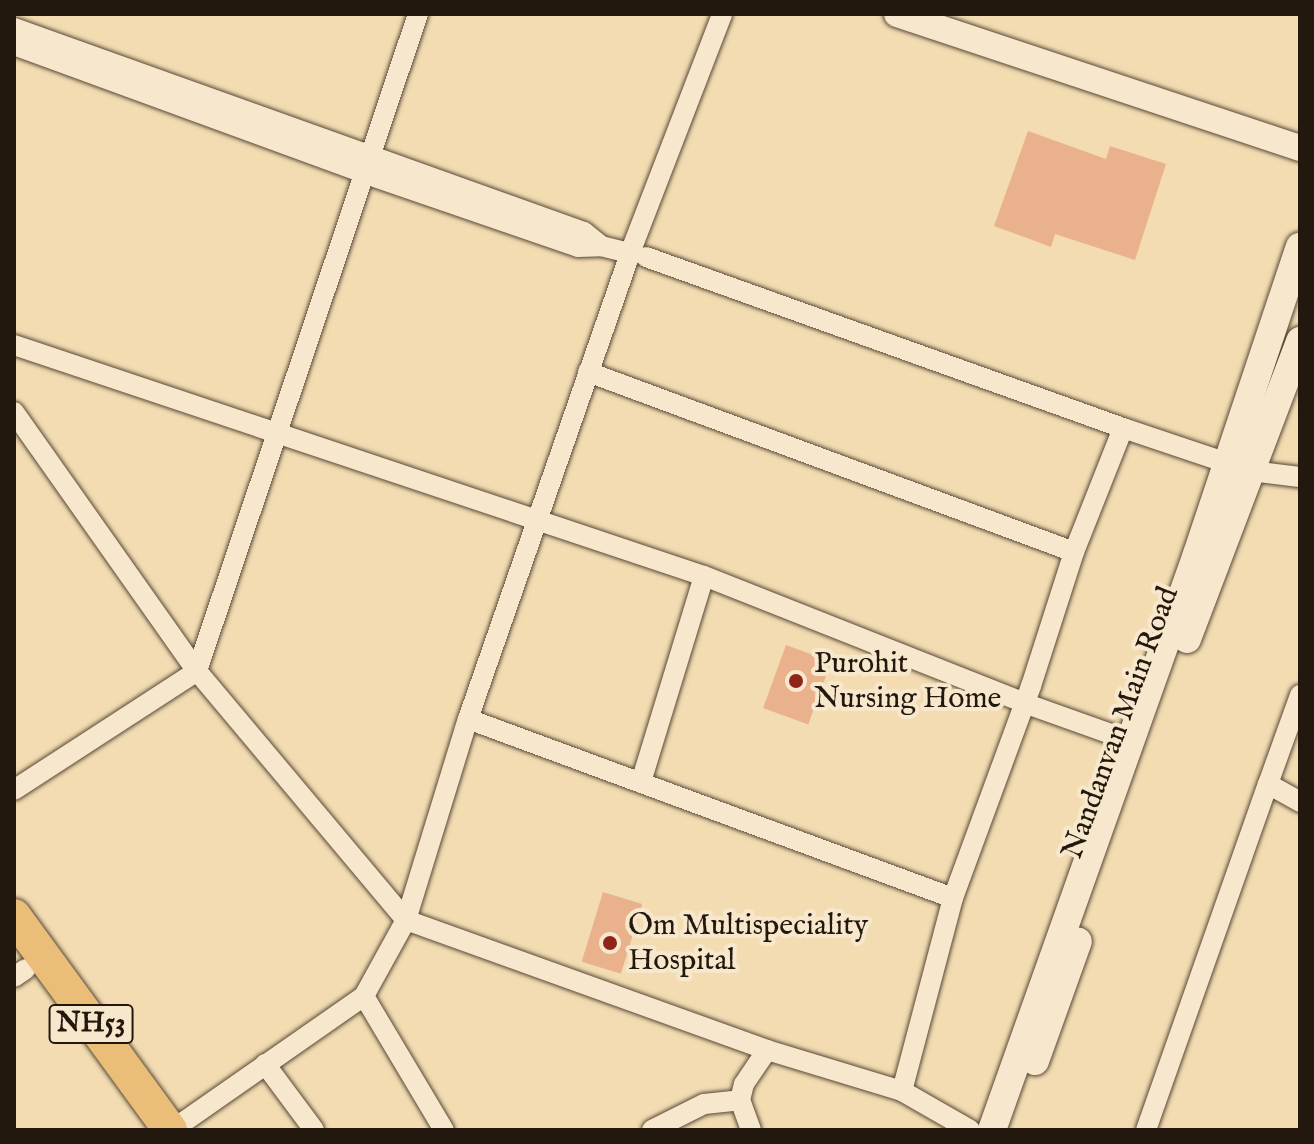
<!DOCTYPE html>
<style>
body{margin:0}
#map{position:relative;width:1314px;height:1144px;overflow:hidden;background:#f3dcb2;font-family:"IM FELL English",serif}
div>[style]{position:absolute}
.building>*{inset:0;background:#eab18d;transform-origin:0 0}
.roads{filter:drop-shadow(0 0 2px #574936) drop-shadow(0 0 2px #574936)}
.minor>*{height:20px;margin:-10px;padding:0 10px;transform-origin:10px;border-radius:10px;background:#f7e8cd}
.tertiary>*{height:26px;margin:-13px;padding:0 13px;transform-origin:13px;border-radius:13px;background:#f7e8cd}
.secondary>*{height:28px;margin:-14px;padding:0 14px;transform-origin:14px;border-radius:14px;background:#f7e8cd}
.trunk>*{height:34px;margin:-17px;padding:0 17px;transform-origin:17px;border-radius:17px;background:#eabe79}
.dots>*{width:22px;height:22px;translate:-50% -50%;box-sizing:border-box;border:4px solid #f7e8cd;border-radius:50%}
span{translate:-50% -50%;white-space:nowrap;text-align:center;line-height:1.15;-webkit-text-stroke:8px #f7e8cd;paint-order:stroke}
.shield-label span{padding:2px 6px;background:#f7e8cd;border:2px solid;border-radius:6px;-webkit-text-stroke-width:0}
.shield-label{font-size:28px;color:#23180d;font-weight:700}
.poi-label{font-size:30px;color:#23180d}
.left{translate:0 -50%;text-align:left}
.street-label{font-size:30px;color:#23180d}
.frame{position:absolute;inset:0;border:16px solid #23180d;pointer-events:none}
</style>
<div id="map">
<div class="building">
<i style="clip-path:polygon(1028px 131px,1106px 159px,1110px 146px,1166px 164px,1135px 260px,1055px 234px,1051px 247px,994px 226px)"></i>
<i style="left:786px;top:645px;width:48px;height:67px;rotate:20deg"></i>
<i style="left:603px;top:892px;width:41px;height:73px;rotate:17deg"></i>
</div>
<div class="roads">
<div class="minor">
<i style="left:14px;top:28px;width:605px;rotate:19.69deg"></i>
<i style="left:584px;top:232px;width:22px;rotate:39deg"></i>
<i style="left:14px;top:45px;width:372px;rotate:20.1deg"></i>
<i style="left:363px;top:173px;width:227px;rotate:19deg"></i>
<i style="left:578px;top:247px;width:23px;rotate:-2deg"></i>
<i style="left:601px;top:246px;width:30px;rotate:14deg"></i>
<i style="left:646px;top:257px;width:507px;rotate:19.72deg"></i>
<i style="left:1123px;top:428px;width:135px;rotate:18.6deg"></i>
<i style="left:1251px;top:471px;width:49px;rotate:7deg"></i>
<i style="left:14px;top:345px;width:728px;rotate:18.51deg"></i>
<i style="left:704px;top:576px;width:344px;rotate:21.6deg"></i>
<i style="left:1024px;top:703px;width:114px;rotate:19.6deg"></i>
<i style="left:588px;top:372px;width:518px;rotate:20.32deg"></i>
<i style="left:14px;top:412px;width:317px;rotate:54.8deg"></i>
<i style="left:197px;top:671px;width:325px;rotate:50deg"></i>
<i style="left:406px;top:920px;width:384px;rotate:19.8deg"></i>
<i style="left:767px;top:1050px;width:141px;rotate:16.9deg"></i>
<i style="left:902px;top:1091px;width:78px;rotate:29.8deg"></i>
<i style="left:468px;top:719px;width:517px;rotate:20.26deg"></i>
<i style="left:641px;top:782px;width:215px;rotate:-73deg"></i>
<i style="left:1268px;top:784px;width:95px;rotate:-70.2deg"></i>
<i style="left:14px;top:790px;width:218px;rotate:-33deg"></i>
<i style="left:197px;top:671px;width:693px;rotate:-71.41deg"></i>
<i style="left:14px;top:977px;width:14px;rotate:-34deg"></i>
<i style="left:364px;top:996px;width:156px;rotate:59.2deg"></i>
<i style="left:265px;top:1064px;width:82px;rotate:53.4deg"></i>
<i style="left:902px;top:1091px;width:200px;rotate:-75.2deg"></i>
<i style="left:953px;top:898px;width:226px;rotate:-69.8deg"></i>
<i style="left:1031px;top:686px;width:141px;rotate:-72.2deg"></i>
<i style="left:1074px;top:552px;width:133px;rotate:-68.4deg"></i>
<i style="left:172px;top:1130px;width:234px;rotate:-34.9deg"></i>
<i style="left:364px;top:996px;width:87px;rotate:-61.1deg"></i>
<i style="left:406px;top:920px;width:210px;rotate:-72.9deg"></i>
<i style="left:468px;top:719px;width:493px;rotate:-70.8deg"></i>
<i style="left:630px;top:253px;width:256px;rotate:-68.9deg"></i>
<i style="left:652px;top:1130px;width:58px;rotate:-26.6deg"></i>
<i style="left:704px;top:1104px;width:36px;rotate:-6deg"></i>
<i style="left:751px;top:1130px;width:32px;rotate:-110deg"></i>
<i style="left:740px;top:1100px;width:16px;rotate:-76deg"></i>
<i style="left:744px;top:1084px;width:41px;rotate:-55.9deg"></i>
<i style="left:1146px;top:1130px;width:367px;rotate:-70.6deg"></i>
<i style="left:1268px;top:784px;width:37px;rotate:29deg"></i>
</div>
<div class="tertiary">
<i style="left:897px;top:14px;width:425px;rotate:18.4deg"></i>
</div>
<div class="secondary">
<i style="left:1187px;top:639px;width:319px;rotate:-69.2deg"></i>
<i style="left:1035px;top:1061px;width:127px;rotate:-70.3deg"></i>
<i style="left:992px;top:1130px;width:611px;rotate:-70.41deg"></i>
<i style="left:1197px;top:554px;width:324px;rotate:-71.5deg"></i>
</div>
<div class="trunk">
<i style="left:14px;top:916px;width:265px;rotate:53.9deg"></i>
</div>
</div>
<div class="dots">
<i style="left:796px;top:681px;background:#8f2418"></i>
<i style="left:610px;top:943px;background:#8f2418"></i>
</div>
<div class="shield-label">
<span style="left:91px;top:1024px">NH53</span>
</div>
<div class="poi-label">
<span class="left" style="left:814px;top:681px">Purohit<br>Nursing Home</span>
<span class="left" style="left:628px;top:943px">Om Multispeciality<br>Hospital</span>
</div>
<div class="street-label">
<span style="left:1121px;top:723px;rotate:-70deg">Nandanvan Main Road</span>
</div>
<div class="frame"></div>
</div>
